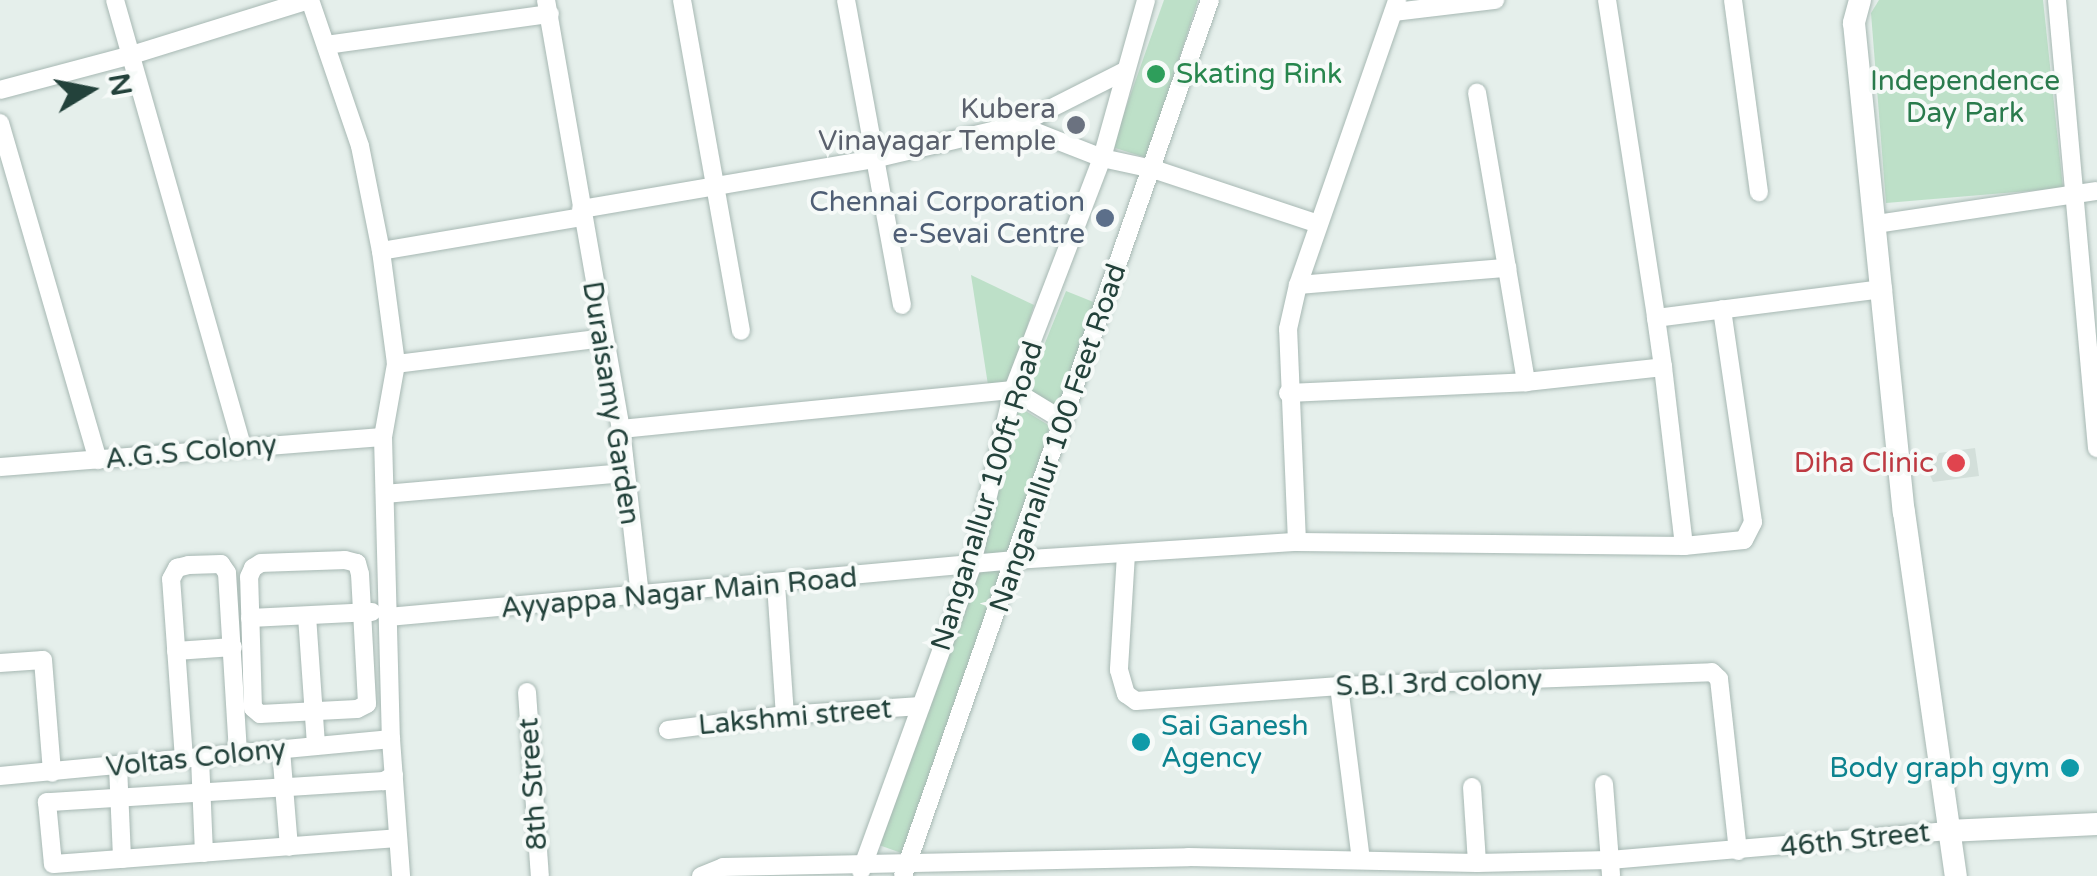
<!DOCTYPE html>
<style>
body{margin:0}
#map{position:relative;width:2097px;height:876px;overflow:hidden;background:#e5efeb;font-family:"Varela Round",sans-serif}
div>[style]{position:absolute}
.built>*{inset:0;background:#d3dfda}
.green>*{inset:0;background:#bde0c8;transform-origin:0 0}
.roads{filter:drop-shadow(0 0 2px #a7b8b3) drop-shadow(0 0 2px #a7b8b3)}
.minor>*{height:18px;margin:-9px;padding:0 9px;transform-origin:9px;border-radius:9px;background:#fff}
.tertiary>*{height:22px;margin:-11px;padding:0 11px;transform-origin:11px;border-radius:11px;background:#fff}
.dots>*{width:28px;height:28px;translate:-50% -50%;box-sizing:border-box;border:5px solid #f6faf8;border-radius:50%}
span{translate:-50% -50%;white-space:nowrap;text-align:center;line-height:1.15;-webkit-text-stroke:8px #f6faf8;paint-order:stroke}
.leisure-label{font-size:28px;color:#27864d}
.left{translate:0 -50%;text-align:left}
.park-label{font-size:28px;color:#2a7b4d}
.worship-label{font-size:28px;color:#5b616d}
.right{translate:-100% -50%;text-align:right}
.service-label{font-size:28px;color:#4e5e75}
.street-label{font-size:28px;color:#23423b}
.health-label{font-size:28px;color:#be3a42}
.culture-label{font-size:28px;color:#0d838f}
.north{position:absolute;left:40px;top:40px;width:100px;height:100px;-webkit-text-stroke:8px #f6faf8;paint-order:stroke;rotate:80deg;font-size:28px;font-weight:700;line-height:40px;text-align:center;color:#23423b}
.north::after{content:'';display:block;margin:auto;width:35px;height:45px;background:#23423b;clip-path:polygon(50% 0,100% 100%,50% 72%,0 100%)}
</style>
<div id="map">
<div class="built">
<i style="clip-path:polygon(1975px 448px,1979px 476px,1933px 482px,1929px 473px,1939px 453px)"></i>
</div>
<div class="green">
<i style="clip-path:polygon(1164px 0,1198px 0,1147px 158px,1112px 147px)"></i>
<i style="clip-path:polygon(1879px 0,2043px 0,2063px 188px,1886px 203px,1871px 13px)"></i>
<i style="clip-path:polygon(971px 275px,1034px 305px,1010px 381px,988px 385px)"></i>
<i style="left:1066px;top:291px;width:35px;height:111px;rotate:22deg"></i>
<i style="clip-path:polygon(1019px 407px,1050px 426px,1010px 555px,979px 558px)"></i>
<i style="left:1007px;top:567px;width:305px;height:32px;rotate:110deg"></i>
</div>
<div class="roads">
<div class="minor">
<i style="left:115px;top:0;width:463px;rotate:74.1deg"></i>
<i style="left:310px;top:0;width:154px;rotate:71.1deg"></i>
<i style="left:360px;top:146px;width:107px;rotate:78.7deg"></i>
<i style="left:381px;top:251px;width:114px;rotate:82.4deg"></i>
<i style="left:396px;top:364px;width:74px;rotate:100.1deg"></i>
<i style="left:383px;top:437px;width:302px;rotate:88.5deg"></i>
<i style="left:391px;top:739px;width:137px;rotate:85.8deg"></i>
<i style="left:546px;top:0;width:436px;rotate:80.1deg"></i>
<i style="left:621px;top:429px;width:168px;rotate:83.5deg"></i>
<i style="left:682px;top:0;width:336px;rotate:79.9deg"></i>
<i style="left:846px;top:0;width:310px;rotate:79.6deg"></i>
<i style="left:1607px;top:0;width:322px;rotate:81.2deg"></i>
<i style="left:1656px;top:318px;width:229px;rotate:-7.3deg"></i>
<i style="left:1733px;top:0;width:194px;rotate:82.3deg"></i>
<i style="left:2057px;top:0;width:450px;rotate:84.9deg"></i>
<i style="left:1394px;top:12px;width:102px;rotate:-6.8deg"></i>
<i style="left:326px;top:45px;width:226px;rotate:-7.9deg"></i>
<i style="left:0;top:90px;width:137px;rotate:-14.9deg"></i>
<i style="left:132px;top:55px;width:185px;rotate:-17.3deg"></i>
<i style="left:0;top:123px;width:351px;rotate:73.8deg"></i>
<i style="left:1018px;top:125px;width:120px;rotate:-26.8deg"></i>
<i style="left:581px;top:209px;width:301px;rotate:-9.7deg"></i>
<i style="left:878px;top:158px;width:144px;rotate:-13.3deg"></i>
<i style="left:1018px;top:125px;width:90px;rotate:21.4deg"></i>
<i style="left:1102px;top:158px;width:52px;rotate:12.2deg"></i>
<i style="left:1153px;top:169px;width:174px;rotate:18.4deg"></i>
<i style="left:1876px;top:224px;width:223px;rotate:-8.5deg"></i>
<i style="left:381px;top:251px;width:203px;rotate:-9.6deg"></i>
<i style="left:1507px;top:268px;width:116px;rotate:80.5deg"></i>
<i style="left:1298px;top:285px;width:210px;rotate:-4.7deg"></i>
<i style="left:1507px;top:268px;width:178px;rotate:-99.7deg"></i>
<i style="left:396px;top:364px;width:210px;rotate:-7.1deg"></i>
<i style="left:1663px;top:367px;width:180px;rotate:83.3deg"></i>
<i style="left:1288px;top:393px;width:238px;rotate:-2.6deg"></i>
<i style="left:1526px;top:382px;width:138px;rotate:-6.2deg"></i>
<i style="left:1663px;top:367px;width:49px;rotate:-98.1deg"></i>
<i style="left:621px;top:429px;width:394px;rotate:-5.7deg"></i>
<i style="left:1013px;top:390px;width:60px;rotate:31.3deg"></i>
<i style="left:0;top:467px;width:384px;rotate:-4.5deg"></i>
<i style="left:385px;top:494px;width:240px;rotate:-5deg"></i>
<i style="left:1297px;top:542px;width:213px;rotate:-92.4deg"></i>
<i style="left:1288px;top:329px;width:45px;rotate:-77.2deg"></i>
<i style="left:1298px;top:285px;width:302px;rotate:-70.8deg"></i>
<i style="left:1126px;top:554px;width:116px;rotate:93.5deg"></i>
<i style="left:1119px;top:670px;width:25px;rotate:74deg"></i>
<i style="left:1126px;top:694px;width:12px;rotate:35deg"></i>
<i style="left:1136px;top:701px;width:204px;rotate:-4.2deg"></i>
<i style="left:1339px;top:686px;width:373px;rotate:-2.1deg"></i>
<i style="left:1712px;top:672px;width:10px;rotate:45deg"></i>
<i style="left:1719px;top:679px;width:173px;rotate:83.7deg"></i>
<i style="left:345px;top:560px;width:12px;rotate:14deg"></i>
<i style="left:357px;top:563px;width:11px;rotate:75deg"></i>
<i style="left:360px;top:574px;width:130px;rotate:86.9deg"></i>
<i style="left:367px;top:704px;width:11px;rotate:153deg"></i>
<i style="left:357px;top:709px;width:97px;rotate:177deg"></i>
<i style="left:260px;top:714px;width:9px;rotate:-139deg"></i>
<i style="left:253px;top:708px;width:131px;rotate:-91.7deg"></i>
<i style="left:249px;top:577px;width:10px;rotate:-66deg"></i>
<i style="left:253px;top:568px;width:9px;rotate:-32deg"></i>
<i style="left:261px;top:563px;width:84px;rotate:-2deg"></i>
<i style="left:776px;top:584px;width:131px;rotate:86.1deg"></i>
<i style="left:307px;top:616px;width:130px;rotate:86deg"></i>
<i style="left:388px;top:617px;width:630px;rotate:-5.19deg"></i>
<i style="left:1015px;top:560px;width:283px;rotate:-3.7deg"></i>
<i style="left:1297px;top:542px;width:387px;rotate:0.6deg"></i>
<i style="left:1684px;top:546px;width:60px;rotate:-5.7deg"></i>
<i style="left:1744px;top:540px;width:20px;rotate:-63deg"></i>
<i style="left:1753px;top:522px;width:215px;rotate:-98.3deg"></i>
<i style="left:250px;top:618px;width:122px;rotate:-2.8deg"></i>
<i style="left:176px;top:651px;width:57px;rotate:-4deg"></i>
<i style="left:0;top:663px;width:43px;rotate:-4deg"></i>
<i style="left:43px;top:660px;width:113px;rotate:85.4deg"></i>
<i style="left:1339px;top:686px;width:174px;rotate:82.8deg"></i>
<i style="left:527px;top:692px;width:184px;rotate:86deg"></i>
<i style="left:668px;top:730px;width:118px;rotate:-7.3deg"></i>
<i style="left:785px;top:715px;width:136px;rotate:-3.8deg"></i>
<i style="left:281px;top:750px;width:97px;rotate:85.3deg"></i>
<i style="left:200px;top:758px;width:95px;rotate:87.6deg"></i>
<i style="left:184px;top:759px;width:180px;rotate:-94.1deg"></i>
<i style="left:171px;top:579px;width:13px;rotate:-61deg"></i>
<i style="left:177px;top:568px;width:12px;rotate:-14deg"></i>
<i style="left:189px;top:565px;width:32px;rotate:-2deg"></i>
<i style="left:221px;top:564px;width:11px;rotate:56deg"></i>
<i style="left:227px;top:573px;width:181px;rotate:86.5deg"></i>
<i style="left:118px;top:766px;width:93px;rotate:87.5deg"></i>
<i style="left:394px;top:775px;width:12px;rotate:149deg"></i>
<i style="left:384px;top:781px;width:338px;rotate:176.4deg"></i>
<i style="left:47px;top:802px;width:62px;rotate:84.5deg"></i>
<i style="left:53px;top:864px;width:346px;rotate:-4.3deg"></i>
<i style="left:0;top:776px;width:393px;rotate:-5.4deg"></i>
<i style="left:1604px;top:784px;width:92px;rotate:85.6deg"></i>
<i style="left:1472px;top:787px;width:76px;rotate:86.2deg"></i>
<i style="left:861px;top:871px;width:322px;rotate:-70deg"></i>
<i style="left:971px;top:568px;width:183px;rotate:-76.7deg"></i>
<i style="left:1013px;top:390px;width:248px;rotate:-69deg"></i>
<i style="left:1102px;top:158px;width:164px;rotate:-74.4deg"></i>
<i style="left:701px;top:876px;width:24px;rotate:-22deg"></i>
<i style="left:723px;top:867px;width:465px;rotate:-1.2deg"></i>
<i style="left:1188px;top:857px;width:289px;rotate:1.2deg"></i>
<i style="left:1477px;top:863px;width:133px;rotate:-1.3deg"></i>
<i style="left:1610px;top:860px;width:339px;rotate:-4.9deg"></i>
<i style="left:903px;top:876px;width:928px;rotate:-70.69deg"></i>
</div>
<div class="tertiary">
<i style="left:1860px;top:0;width:24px;rotate:105deg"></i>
<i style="left:1854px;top:23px;width:492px;rotate:84.2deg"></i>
<i style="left:1904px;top:512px;width:368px;rotate:81.9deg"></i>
<i style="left:1948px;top:831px;width:149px;rotate:-2.7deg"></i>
</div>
</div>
<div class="dots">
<i style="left:1156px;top:74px;background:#2e9e5b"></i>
<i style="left:1076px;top:125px;background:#6b7280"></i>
<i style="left:1105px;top:218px;background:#5c6f8a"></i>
<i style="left:1956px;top:463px;background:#e0444e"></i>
<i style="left:1141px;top:742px;background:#0f9aa8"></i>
<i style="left:2070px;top:768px;background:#0f9aa8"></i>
</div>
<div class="leisure-label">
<span class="left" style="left:1176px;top:74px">Skating Rink</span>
</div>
<div class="park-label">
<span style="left:1965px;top:97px">Independence<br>Day Park</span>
</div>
<div class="worship-label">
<span class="right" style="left:1056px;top:125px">Kubera<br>Vinayagar Temple</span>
</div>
<div class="service-label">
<span class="right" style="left:1085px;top:218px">Chennai Corporation<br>e-Sevai Centre</span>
</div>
<div class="street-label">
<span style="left:611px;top:403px;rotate:81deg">Duraisamy Garden</span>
<span style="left:1058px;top:438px;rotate:-71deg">Nanganallur 100 Feet Road</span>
<span style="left:191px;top:452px;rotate:-5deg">A.G.S Colony</span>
<span style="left:987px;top:496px;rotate:-73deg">Nanganallur 100ft Road</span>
<span style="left:679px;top:593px;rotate:-5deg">Ayyappa Nagar Main Road</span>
<span style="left:1439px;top:683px;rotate:-2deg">S.B.I 3rd colony</span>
<span style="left:795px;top:717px;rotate:-5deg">Lakshmi street</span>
<span style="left:196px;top:758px;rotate:-6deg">Voltas Colony</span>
<span style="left:533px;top:784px;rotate:-94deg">8th Street</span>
<span style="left:1855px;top:840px;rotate:-6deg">46th Street</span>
</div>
<div class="health-label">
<span class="right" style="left:1934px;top:463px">Diha Clinic</span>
</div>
<div class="culture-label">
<span class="left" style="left:1161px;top:742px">Sai Ganesh<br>Agency</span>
<span class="right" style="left:2050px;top:768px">Body graph gym</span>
</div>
<div class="north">N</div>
</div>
